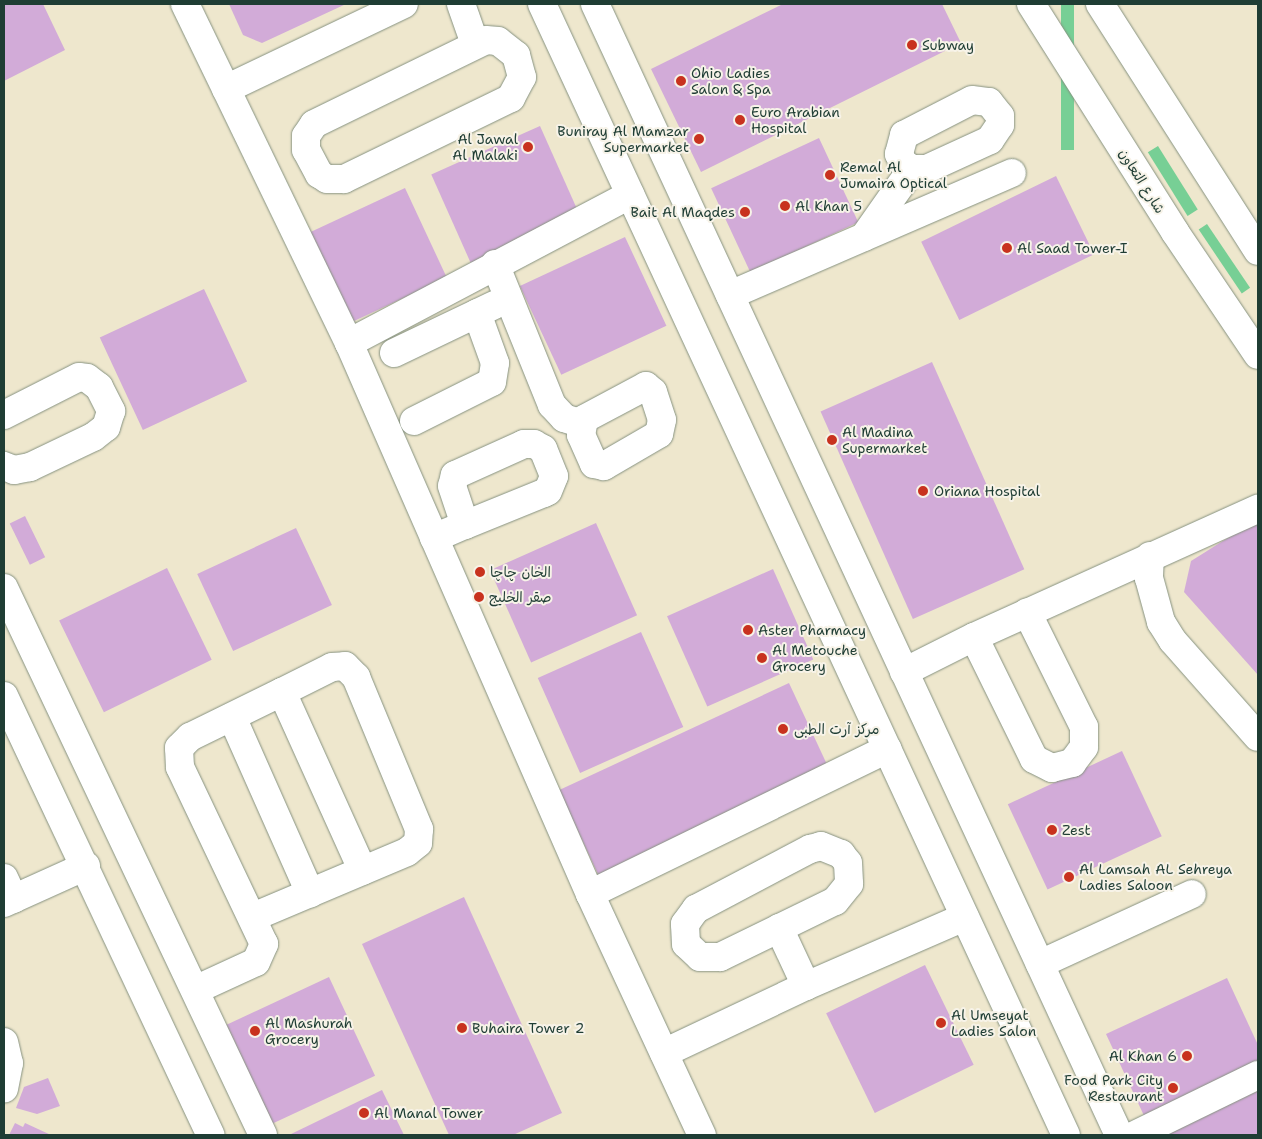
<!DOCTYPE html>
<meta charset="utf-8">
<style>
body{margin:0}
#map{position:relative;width:1262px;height:1139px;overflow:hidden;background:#eee7cd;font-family:"Shantell Sans","Playpen Sans Arabic",sans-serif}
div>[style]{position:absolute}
.green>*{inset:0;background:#77cf95;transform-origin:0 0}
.building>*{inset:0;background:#d2abd8;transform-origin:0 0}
.roads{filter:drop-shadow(0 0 1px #869280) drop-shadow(0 0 1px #869280)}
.minor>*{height:28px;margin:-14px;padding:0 14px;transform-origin:14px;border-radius:14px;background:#fff}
.major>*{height:28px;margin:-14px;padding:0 14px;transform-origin:14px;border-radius:14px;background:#fff}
.dots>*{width:14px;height:14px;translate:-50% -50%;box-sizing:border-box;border:2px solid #f7f3e8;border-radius:50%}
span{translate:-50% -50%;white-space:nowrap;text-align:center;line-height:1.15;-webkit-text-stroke:4px #f7f3e8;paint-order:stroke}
.poi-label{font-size:14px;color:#1f3d34}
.left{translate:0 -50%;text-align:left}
.right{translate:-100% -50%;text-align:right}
.street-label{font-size:14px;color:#1f3d34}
.frame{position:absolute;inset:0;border:5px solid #1f3d34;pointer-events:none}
</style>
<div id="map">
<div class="green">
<i style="left:1061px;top:4px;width:13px;height:146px"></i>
<i style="left:1158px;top:146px;width:75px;height:12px;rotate:58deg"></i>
<i style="left:1207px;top:224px;width:77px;height:10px;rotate:56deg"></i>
</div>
<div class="building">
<i style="clip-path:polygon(4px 4px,43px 4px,65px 50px,4px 81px)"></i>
<i style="clip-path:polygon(229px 4px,346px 4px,262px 43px,243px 35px)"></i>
<i style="clip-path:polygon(783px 4px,942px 4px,961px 43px,701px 172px,651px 69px)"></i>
<i style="left:540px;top:126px;width:97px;height:119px;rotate:66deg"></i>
<i style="left:819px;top:138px;width:93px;height:119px;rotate:65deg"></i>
<i style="left:1056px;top:176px;width:87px;height:150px;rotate:64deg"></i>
<i style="left:405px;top:188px;width:99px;height:116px;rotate:65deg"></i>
<i style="left:625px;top:237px;width:98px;height:116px;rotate:65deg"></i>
<i style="left:204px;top:289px;width:102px;height:115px;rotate:65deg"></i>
<i style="left:932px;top:362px;width:227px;height:122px;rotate:66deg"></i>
<i style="left:25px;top:516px;width:46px;height:17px;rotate:64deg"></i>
<i style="clip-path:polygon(1258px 519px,1258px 675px,1184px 592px,1191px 561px)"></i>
<i style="left:596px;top:523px;width:101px;height:116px;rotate:66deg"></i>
<i style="left:296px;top:528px;width:85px;height:109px;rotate:65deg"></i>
<i style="left:167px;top:568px;width:102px;height:120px;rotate:64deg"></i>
<i style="left:773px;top:569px;width:99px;height:116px;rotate:66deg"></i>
<i style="left:641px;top:632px;width:104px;height:113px;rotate:66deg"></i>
<i style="left:789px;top:683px;width:99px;height:254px;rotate:65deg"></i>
<i style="left:1122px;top:751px;width:94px;height:126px;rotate:65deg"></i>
<i style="clip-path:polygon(464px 897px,562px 1113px,513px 1135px,449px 1135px,362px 944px)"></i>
<i style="left:925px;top:965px;width:111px;height:110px;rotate:64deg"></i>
<i style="left:329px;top:977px;width:109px;height:113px;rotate:65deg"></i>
<i style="clip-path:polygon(1227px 978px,1258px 1045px,1258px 1068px,1146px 1120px,1106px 1034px)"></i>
<i style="clip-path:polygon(48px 1078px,60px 1106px,37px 1114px,16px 1108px,24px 1087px)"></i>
<i style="clip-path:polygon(1258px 1088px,1258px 1135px,1159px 1135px)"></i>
<i style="clip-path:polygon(382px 1090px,404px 1135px,289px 1135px)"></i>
<i style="clip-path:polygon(15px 1123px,23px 1127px,25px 1123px,51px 1135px,9px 1135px)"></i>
</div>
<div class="roads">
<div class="minor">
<i style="left:185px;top:4px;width:377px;rotate:64.2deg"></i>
<i style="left:349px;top:343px;width:601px;rotate:66.38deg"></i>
<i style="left:590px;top:894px;width:266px;rotate:65.1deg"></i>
<i style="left:461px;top:4px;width:42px;rotate:70.7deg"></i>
<i style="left:542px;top:4px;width:1246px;rotate:65.14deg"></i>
<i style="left:595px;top:4px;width:1246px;rotate:65.14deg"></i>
<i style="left:1031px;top:4px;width:270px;rotate:57.7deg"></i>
<i style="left:1175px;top:232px;width:148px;rotate:56deg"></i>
<i style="left:1100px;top:4px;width:293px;rotate:57.4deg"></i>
<i style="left:486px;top:40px;width:12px;rotate:5deg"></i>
<i style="left:498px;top:41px;width:23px;rotate:38deg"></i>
<i style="left:516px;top:55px;width:23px;rotate:75deg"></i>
<i style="left:522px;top:77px;width:24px;rotate:118deg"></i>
<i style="left:511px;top:98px;width:186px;rotate:154.1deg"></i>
<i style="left:344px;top:179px;width:17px;rotate:180deg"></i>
<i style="left:327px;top:179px;width:9px;rotate:-148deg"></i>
<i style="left:319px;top:174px;width:27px;rotate:-118deg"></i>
<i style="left:306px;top:150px;width:14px;rotate:-90deg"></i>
<i style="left:306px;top:136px;width:14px;rotate:-56deg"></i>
<i style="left:314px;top:124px;width:191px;rotate:-26deg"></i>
<i style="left:226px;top:89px;width:197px;rotate:-25.5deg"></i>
<i style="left:972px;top:100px;width:17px;rotate:7deg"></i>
<i style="left:989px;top:102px;width:18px;rotate:52deg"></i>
<i style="left:1000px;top:116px;width:9px;rotate:90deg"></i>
<i style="left:1000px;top:125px;width:18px;rotate:124deg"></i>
<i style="left:990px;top:140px;width:69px;rotate:155.3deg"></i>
<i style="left:927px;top:169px;width:15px;rotate:180deg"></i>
<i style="left:912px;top:169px;width:11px;rotate:-146deg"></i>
<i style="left:903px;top:163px;width:10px;rotate:-114deg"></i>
<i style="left:899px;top:154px;width:20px;rotate:-75deg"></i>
<i style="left:904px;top:135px;width:76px;rotate:-27.2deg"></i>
<i style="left:864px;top:237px;width:83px;rotate:-54.8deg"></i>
<i style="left:495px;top:264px;width:152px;rotate:68deg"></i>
<i style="left:552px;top:405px;width:18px;rotate:47deg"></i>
<i style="left:564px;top:418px;width:19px;rotate:18deg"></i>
<i style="left:730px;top:295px;width:307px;rotate:-23.4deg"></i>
<i style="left:349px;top:343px;width:318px;rotate:-27.8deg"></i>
<i style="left:394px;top:353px;width:111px;rotate:-25.6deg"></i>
<i style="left:646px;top:386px;width:9px;rotate:41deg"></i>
<i style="left:653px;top:392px;width:29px;rotate:72deg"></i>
<i style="left:662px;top:420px;width:14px;rotate:102deg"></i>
<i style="left:659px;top:434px;width:64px;rotate:149.8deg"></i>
<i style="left:604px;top:466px;width:10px;rotate:-169deg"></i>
<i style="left:594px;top:464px;width:32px;rotate:-114deg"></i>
<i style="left:581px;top:435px;width:16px;rotate:-79deg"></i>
<i style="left:584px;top:419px;width:70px;rotate:-28deg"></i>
<i style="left:4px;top:415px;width:84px;rotate:-26.9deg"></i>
<i style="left:79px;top:377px;width:8px;rotate:7deg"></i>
<i style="left:87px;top:378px;width:15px;rotate:37deg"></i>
<i style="left:99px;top:387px;width:27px;rotate:63deg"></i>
<i style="left:111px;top:411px;width:17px;rotate:107deg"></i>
<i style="left:106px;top:427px;width:16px;rotate:142deg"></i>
<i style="left:93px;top:437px;width:70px;rotate:154.5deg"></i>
<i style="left:30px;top:467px;width:16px;rotate:169deg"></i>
<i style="left:14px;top:470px;width:11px;rotate:-158deg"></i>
<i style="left:414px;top:421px;width:87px;rotate:-26.6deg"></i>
<i style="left:492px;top:382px;width:19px;rotate:-81deg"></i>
<i style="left:495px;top:363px;width:53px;rotate:-109.8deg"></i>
<i style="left:434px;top:538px;width:34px;rotate:-23deg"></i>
<i style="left:465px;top:525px;width:85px;rotate:-22.1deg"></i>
<i style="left:544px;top:493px;width:4px;rotate:-27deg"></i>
<i style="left:548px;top:491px;width:16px;rotate:-68deg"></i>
<i style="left:554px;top:476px;width:29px;rotate:-112deg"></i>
<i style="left:543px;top:449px;width:10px;rotate:-151deg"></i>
<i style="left:534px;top:444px;width:10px;rotate:180deg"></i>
<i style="left:524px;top:444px;width:76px;rotate:155.8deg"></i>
<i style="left:455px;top:475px;width:11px;rotate:105deg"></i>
<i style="left:452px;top:486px;width:41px;rotate:71.6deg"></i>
<i style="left:1150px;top:556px;width:22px;rotate:93deg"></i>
<i style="left:1149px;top:578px;width:46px;rotate:74.7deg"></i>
<i style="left:1161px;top:622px;width:22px;rotate:58deg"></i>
<i style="left:1173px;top:641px;width:128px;rotate:48.5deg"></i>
<i style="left:974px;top:637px;width:136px;rotate:63.8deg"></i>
<i style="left:1034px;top:759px;width:20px;rotate:27deg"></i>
<i style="left:1052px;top:768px;width:21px;rotate:-14deg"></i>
<i style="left:1072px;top:763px;width:20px;rotate:-53deg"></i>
<i style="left:1084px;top:747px;width:20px;rotate:-90deg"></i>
<i style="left:1084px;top:727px;width:128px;rotate:-116.4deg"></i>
<i style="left:904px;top:672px;width:78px;rotate:-26.6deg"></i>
<i style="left:974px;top:637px;width:312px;rotate:-24.3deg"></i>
<i style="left:282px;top:692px;width:196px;rotate:65.7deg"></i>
<i style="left:232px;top:717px;width:193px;rotate:66.1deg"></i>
<i style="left:821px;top:846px;width:22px;rotate:22deg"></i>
<i style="left:841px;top:854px;width:11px;rotate:52deg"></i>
<i style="left:848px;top:863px;width:21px;rotate:87deg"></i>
<i style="left:849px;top:884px;width:22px;rotate:129deg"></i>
<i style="left:835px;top:901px;width:128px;rotate:154deg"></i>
<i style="left:720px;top:957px;width:20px;rotate:180deg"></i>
<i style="left:700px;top:957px;width:19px;rotate:-137deg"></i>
<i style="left:686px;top:944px;width:20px;rotate:-93deg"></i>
<i style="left:685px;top:924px;width:19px;rotate:-54deg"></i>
<i style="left:696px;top:909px;width:129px;rotate:-27.8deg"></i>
<i style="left:810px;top:849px;width:11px;rotate:-15deg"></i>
<i style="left:4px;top:878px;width:23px;rotate:65deg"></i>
<i style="left:590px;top:894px;width:331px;rotate:-26deg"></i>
<i style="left:4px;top:903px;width:90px;rotate:-24.3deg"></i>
<i style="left:779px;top:928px;width:64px;rotate:65deg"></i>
<i style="left:1040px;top:964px;width:167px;rotate:-24.7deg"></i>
<i style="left:195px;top:990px;width:67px;rotate:-24.7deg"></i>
<i style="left:256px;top:962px;width:20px;rotate:-66deg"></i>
<i style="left:264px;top:944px;width:196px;rotate:-115.4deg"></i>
<i style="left:180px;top:767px;width:19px;rotate:-93deg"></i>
<i style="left:179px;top:748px;width:16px;rotate:-45deg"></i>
<i style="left:190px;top:737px;width:102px;rotate:-26.1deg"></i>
<i style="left:282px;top:692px;width:56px;rotate:-26.6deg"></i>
<i style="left:332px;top:667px;width:13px;rotate:-4deg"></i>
<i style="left:345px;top:666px;width:16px;rotate:45deg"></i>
<i style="left:356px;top:677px;width:165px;rotate:67.5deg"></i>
<i style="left:419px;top:829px;width:14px;rotate:94deg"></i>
<i style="left:418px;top:843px;width:14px;rotate:141deg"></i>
<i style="left:407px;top:852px;width:167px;rotate:157.1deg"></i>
<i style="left:4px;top:1042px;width:22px;rotate:77deg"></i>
<i style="left:9px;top:1063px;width:26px;rotate:101deg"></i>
<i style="left:664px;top:1053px;width:157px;rotate:-25.3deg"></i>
<i style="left:806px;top:986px;width:173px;rotate:-23.5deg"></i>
<i style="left:1135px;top:1135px;width:137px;rotate:-26deg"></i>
</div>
<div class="major">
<i style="left:4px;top:588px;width:605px;rotate:64.66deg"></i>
<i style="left:4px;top:696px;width:485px;rotate:64.8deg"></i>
</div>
</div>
<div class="dots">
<i style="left:912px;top:45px;background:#c8321e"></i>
<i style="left:681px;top:81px;background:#c8321e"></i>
<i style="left:740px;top:120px;background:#c8321e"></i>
<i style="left:699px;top:139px;background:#c8321e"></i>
<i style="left:528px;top:147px;background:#c8321e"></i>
<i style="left:830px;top:175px;background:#c8321e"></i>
<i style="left:785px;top:206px;background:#c8321e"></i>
<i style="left:745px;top:212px;background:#c8321e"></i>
<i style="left:1007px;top:248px;background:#c8321e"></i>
<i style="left:832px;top:440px;background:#c8321e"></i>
<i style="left:923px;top:491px;background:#c8321e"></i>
<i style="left:480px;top:572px;background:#c8321e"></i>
<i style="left:479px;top:597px;background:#c8321e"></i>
<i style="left:748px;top:630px;background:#c8321e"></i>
<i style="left:762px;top:658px;background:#c8321e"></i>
<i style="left:783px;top:729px;background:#c8321e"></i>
<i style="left:1052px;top:830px;background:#c8321e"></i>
<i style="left:1069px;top:877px;background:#c8321e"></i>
<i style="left:941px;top:1023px;background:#c8321e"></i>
<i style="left:462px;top:1028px;background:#c8321e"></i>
<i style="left:255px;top:1031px;background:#c8321e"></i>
<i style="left:1187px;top:1056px;background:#c8321e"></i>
<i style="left:1173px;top:1088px;background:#c8321e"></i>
<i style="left:364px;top:1113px;background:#c8321e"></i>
</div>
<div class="poi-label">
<span class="left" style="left:922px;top:45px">Subway</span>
<span class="left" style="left:691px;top:81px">Ohio Ladies<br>Salon &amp; Spa</span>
<span class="left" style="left:751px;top:120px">Euro Arabian<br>Hospital</span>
<span class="right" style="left:689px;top:139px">Buniray Al Mamzar<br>Supermarket</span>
<span class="right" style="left:518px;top:147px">Al Jawal<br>Al Malaki</span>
<span class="left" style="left:840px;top:175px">Remal Al<br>Jumaira Optical</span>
<span class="left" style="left:795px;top:206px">Al Khan 5</span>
<span class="right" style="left:735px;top:212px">Bait Al Maqdes</span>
<span class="left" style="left:1017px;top:248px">Al Saad Tower-I</span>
<span class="left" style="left:842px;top:440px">Al Madina<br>Supermarket</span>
<span class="left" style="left:934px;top:491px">Oriana Hospital</span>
<span class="left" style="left:490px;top:572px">الخان چاچا</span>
<span class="left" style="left:489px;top:597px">صقر الخليج</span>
<span class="left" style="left:758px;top:630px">Aster Pharmacy</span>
<span class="left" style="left:772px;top:658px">Al Metouche<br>Grocery</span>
<span class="left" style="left:794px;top:729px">مرکز آرت الطبی</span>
<span class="left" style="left:1062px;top:830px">Zest</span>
<span class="left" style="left:1079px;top:877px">Al Lamsah AL Sehreya<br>Ladies Saloon</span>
<span class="left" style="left:951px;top:1023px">Al Umseyat<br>Ladies Salon</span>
<span class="left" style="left:265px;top:1031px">Al Mashurah<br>Grocery</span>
<span class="left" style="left:472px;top:1028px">Buhaira Tower 2</span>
<span class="right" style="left:1177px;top:1056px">Al Khan 6</span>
<span class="right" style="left:1163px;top:1088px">Food Park City<br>Restaurant</span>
<span class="left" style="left:374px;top:1113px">Al Manal Tower</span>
</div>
<div class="street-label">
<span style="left:1142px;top:181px;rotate:58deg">شارع التعاون</span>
</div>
<div class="frame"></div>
</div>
